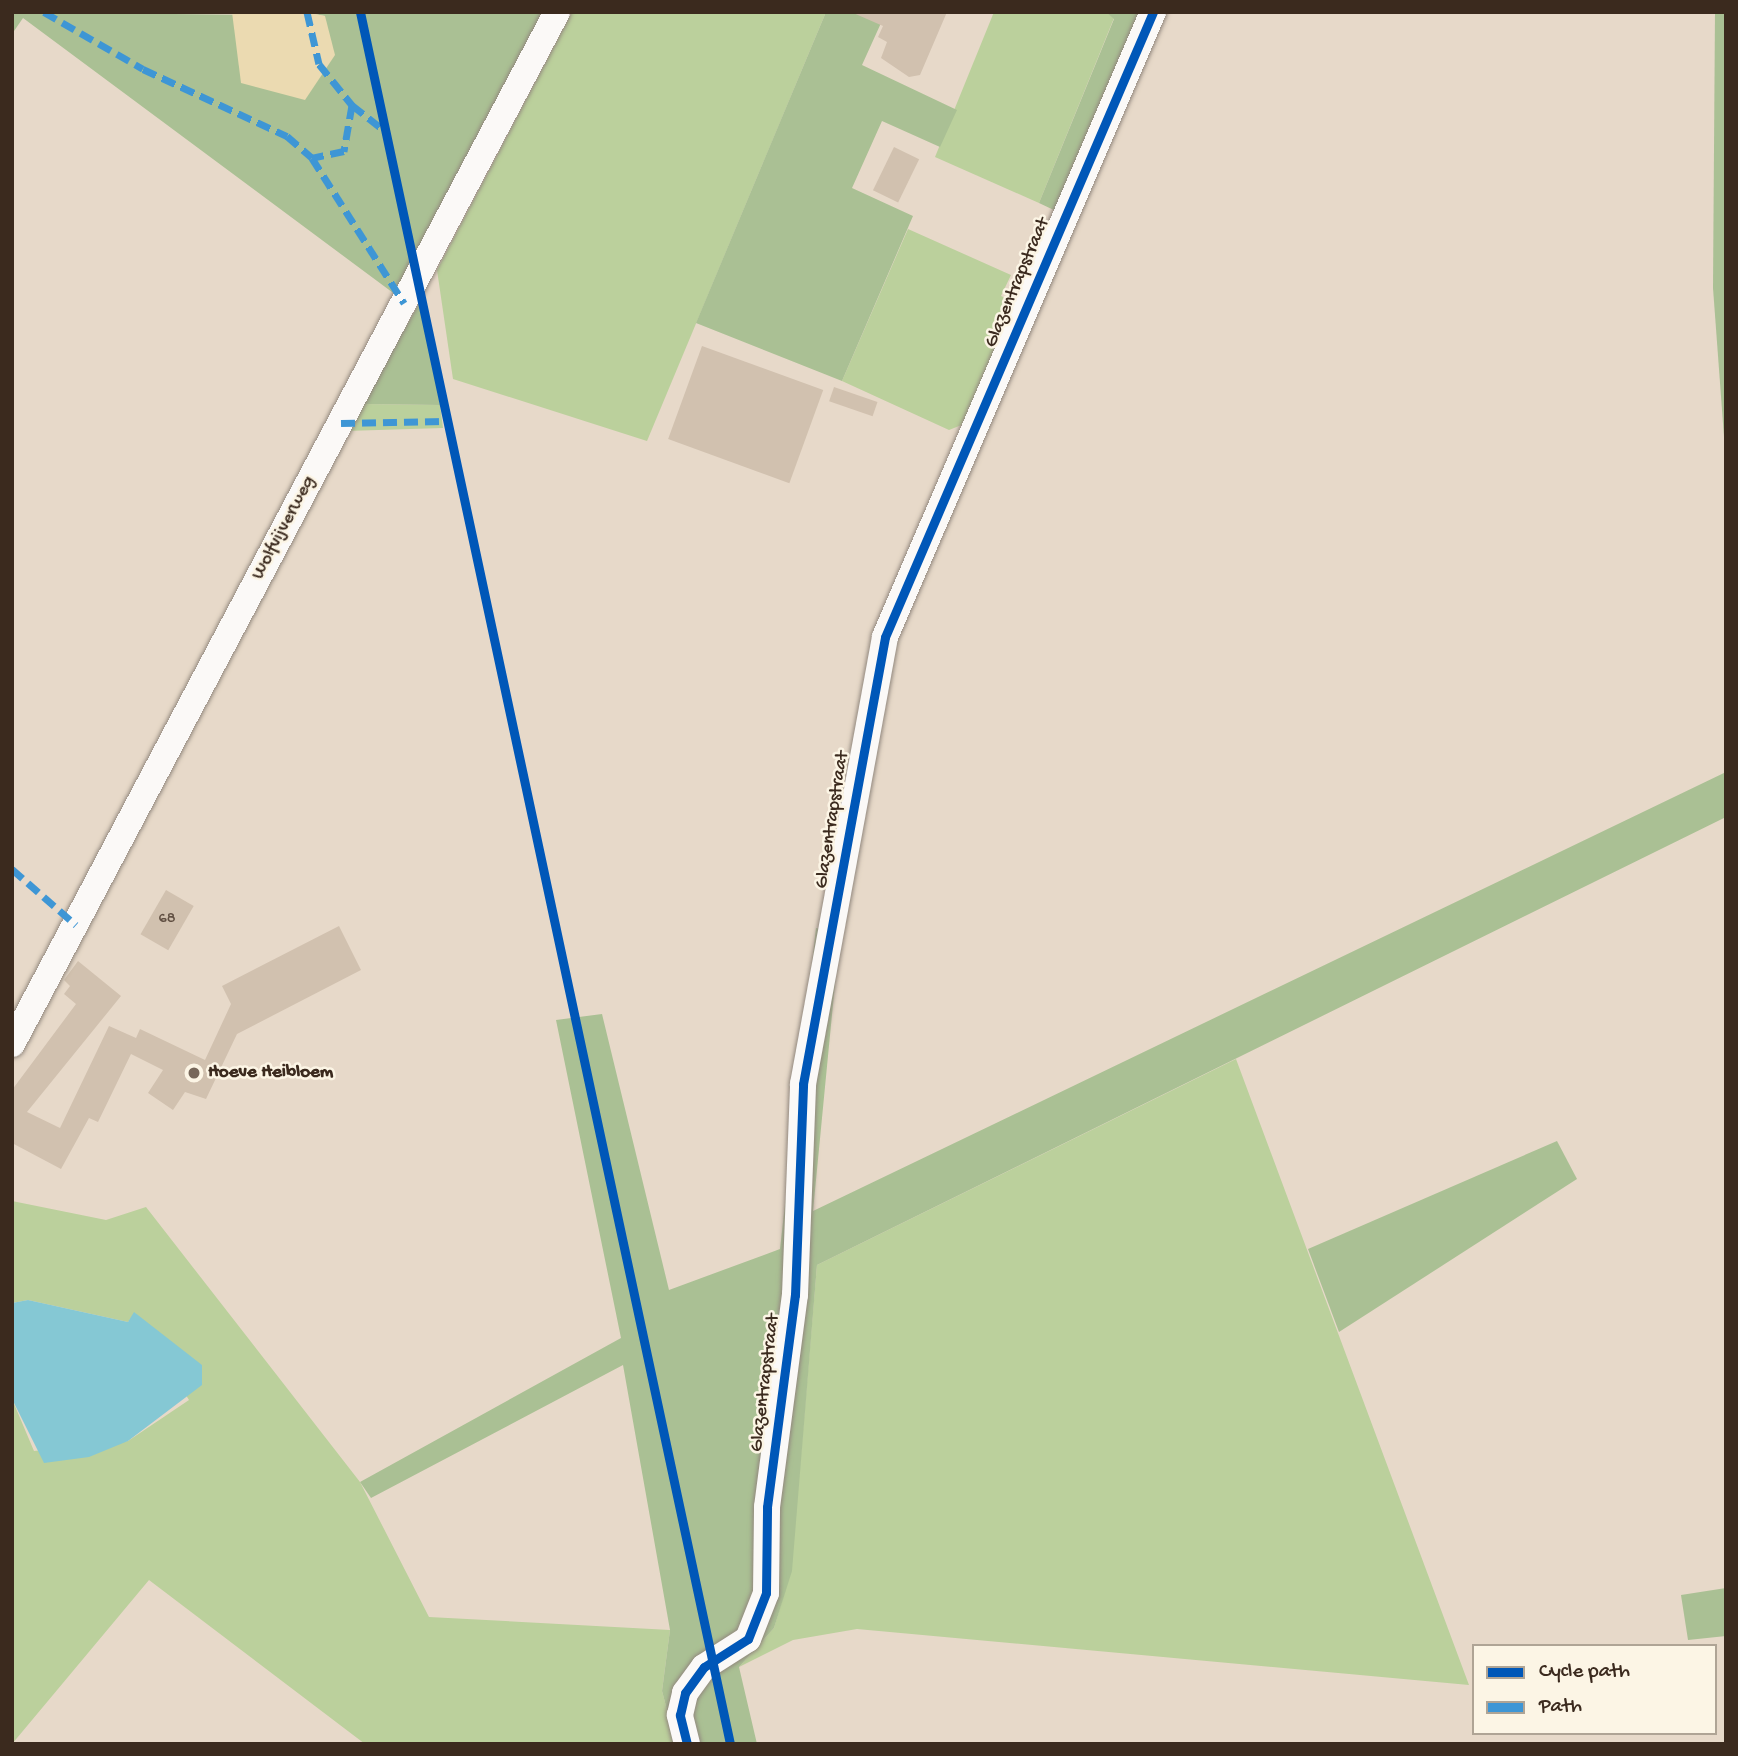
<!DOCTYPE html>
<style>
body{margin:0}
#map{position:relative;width:1738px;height:1756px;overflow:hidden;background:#e7d9c9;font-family:"Gochi Hand",sans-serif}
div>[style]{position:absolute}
.green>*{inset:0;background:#bbd09c}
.forest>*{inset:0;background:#aac094}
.sand>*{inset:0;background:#ebdab1}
.water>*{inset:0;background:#85c8d4}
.stream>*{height:5px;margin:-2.5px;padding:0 2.5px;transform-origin:2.5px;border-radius:2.5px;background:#85c8d4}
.building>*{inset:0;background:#d1c1af;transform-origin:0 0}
.roads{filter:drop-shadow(0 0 2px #92887e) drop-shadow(0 0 2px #92887e)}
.minor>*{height:26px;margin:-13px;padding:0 13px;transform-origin:13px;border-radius:13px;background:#fbf9f7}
.quiet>*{height:7px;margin-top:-3.5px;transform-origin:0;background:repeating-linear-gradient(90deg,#3e96d5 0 14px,transparent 0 21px)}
.cycleway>*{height:9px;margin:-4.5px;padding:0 4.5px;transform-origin:4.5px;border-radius:4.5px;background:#0057b8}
.dots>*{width:19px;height:19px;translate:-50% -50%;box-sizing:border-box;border:4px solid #fcf5e5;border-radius:50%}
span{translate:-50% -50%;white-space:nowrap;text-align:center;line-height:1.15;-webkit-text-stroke:5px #fcf5e5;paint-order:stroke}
.number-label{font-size:16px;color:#615043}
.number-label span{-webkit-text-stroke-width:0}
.street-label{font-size:19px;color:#3b2a1e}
.poi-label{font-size:19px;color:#3b2a1e;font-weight:700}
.left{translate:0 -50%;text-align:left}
.frame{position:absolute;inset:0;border:14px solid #3b2a1e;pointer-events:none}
.legend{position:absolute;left:1472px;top:1644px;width:245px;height:91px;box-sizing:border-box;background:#fcf5e5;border:2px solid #afa495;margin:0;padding:9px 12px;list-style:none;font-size:21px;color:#3b2a1e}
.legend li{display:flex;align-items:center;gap:14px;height:35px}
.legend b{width:35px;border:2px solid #afa495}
</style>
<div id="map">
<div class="green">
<i style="clip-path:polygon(572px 12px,826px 12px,647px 441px,453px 379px,437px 270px)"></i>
<i style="clip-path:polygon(994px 12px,1106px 12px,1114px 18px,1039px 203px,935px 157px)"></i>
<i style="clip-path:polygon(908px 229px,1011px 275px,1001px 296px,1017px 303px,969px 422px,949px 430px,842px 381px)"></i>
<i style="clip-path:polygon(362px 404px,440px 405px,443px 428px,346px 431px)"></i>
<i style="clip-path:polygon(1236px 1059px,1469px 1685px,857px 1629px,793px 1640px,739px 1667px,774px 1628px,791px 1571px,817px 1265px)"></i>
<i style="clip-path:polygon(12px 1201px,106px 1220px,146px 1207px,360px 1482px,429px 1617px,670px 1630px,662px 1691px,676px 1744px,365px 1744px,149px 1580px,12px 1744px,12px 1399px,34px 1451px,128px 1441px,189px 1400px,135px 1313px,128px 1322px,28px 1300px,12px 1303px)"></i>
</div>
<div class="forest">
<i style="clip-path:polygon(12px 12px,325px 16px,304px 12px,550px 12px,400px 298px,23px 18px,12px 34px)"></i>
<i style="clip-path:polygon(826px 12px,886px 12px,862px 65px,957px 110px,940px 147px,882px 121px,852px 188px,913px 216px,842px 381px,696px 323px)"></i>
<i style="clip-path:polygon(1106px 12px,1142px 12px,1058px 212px,1039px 203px,1114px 19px)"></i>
<i style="clip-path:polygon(1715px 12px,1726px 12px,1726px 464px,1713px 288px)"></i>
<i style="clip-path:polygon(421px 300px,440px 405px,362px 404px)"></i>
<i style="clip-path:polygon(1726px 772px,1726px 817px,817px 1265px,792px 1571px,774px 1628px,739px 1667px,757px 1744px,676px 1744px,662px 1691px,670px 1630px,623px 1365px,371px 1498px,360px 1482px,621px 1338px,556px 1020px,602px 1014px,669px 1290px,780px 1249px,816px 928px,840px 932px,813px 1211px)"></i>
<i style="clip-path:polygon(1557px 1141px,1577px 1179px,1339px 1332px,1308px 1249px)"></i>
<i style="clip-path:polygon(1726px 1588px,1726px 1636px,1688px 1640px,1681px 1595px)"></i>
</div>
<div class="sand">
<i style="clip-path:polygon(304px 12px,325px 16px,335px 55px,305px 100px,241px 83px,232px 12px)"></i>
</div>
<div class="water">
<i style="clip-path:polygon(28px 1300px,128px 1322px,134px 1312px,202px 1365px,202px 1385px,128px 1441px,89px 1457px,44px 1463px,12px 1399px,12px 1303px)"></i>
</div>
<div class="stream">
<i style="left:1726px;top:366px;width:35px;rotate:90deg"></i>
</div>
<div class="building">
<i style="clip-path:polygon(851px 12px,947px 12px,920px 75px,909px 77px,881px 58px,887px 42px,878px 37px,883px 26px)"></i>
<i style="left:894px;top:147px;width:28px;height:48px;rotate:26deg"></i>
<i style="left:702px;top:346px;width:129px;height:99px;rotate:20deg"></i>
<i style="left:834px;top:387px;width:46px;height:15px;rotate:19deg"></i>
<i style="left:166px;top:890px;width:32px;height:51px;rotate:30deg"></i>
<i style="clip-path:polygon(339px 926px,361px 970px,237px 1034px,206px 1099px,185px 1092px,173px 1110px,148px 1093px,163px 1070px,131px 1054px,98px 1122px,89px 1118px,61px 1169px,12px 1143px,12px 1090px,76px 1004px,64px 994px,70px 986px,64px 980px,78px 961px,121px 996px,27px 1112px,60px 1128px,109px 1026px,136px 1038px,140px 1029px,205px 1060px,231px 1004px,222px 986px)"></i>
</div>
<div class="roads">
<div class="minor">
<i style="left:12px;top:1044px;width:1167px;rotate:-62.16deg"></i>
<i style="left:687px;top:1744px;width:30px;rotate:-104deg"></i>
<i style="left:680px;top:1715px;width:23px;rotate:-77deg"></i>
<i style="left:685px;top:1693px;width:32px;rotate:-54deg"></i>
<i style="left:704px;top:1667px;width:52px;rotate:-32.5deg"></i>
<i style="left:748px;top:1639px;width:49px;rotate:-68.6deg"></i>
<i style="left:766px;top:1593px;width:86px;rotate:-89.3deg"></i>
<i style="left:767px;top:1507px;width:214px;rotate:-82.5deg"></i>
<i style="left:795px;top:1295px;width:211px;rotate:-87.8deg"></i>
<i style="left:803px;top:1084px;width:454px;rotate:-79.6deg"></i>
<i style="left:885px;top:637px;width:680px;rotate:-66.79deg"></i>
</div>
</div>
<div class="quiet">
<i style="left:44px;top:12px;width:114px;rotate:29.9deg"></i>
<i style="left:143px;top:69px;width:159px;rotate:25deg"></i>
<i style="left:287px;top:136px;width:33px;rotate:41deg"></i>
<i style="left:312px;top:158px;width:172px;rotate:57.6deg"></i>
<i style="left:307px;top:12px;width:53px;rotate:77deg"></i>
<i style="left:319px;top:64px;width:53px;rotate:51.2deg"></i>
<i style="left:352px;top:105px;width:47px;rotate:99.9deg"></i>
<i style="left:344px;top:151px;width:33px;rotate:168deg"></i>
<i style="left:352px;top:105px;width:42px;rotate:38.2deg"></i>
<i style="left:341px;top:423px;width:104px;rotate:-1.1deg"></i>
<i style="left:12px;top:869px;width:85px;rotate:41.2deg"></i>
</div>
<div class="cycleway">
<i style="left:360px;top:12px;width:1771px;rotate:77.94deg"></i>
<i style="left:687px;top:1744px;width:30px;rotate:-104deg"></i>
<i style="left:680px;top:1715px;width:23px;rotate:-77deg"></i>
<i style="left:685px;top:1693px;width:32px;rotate:-54deg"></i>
<i style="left:704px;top:1667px;width:52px;rotate:-32.5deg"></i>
<i style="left:748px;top:1639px;width:49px;rotate:-68.6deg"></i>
<i style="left:766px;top:1593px;width:86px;rotate:-89.3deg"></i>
<i style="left:767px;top:1507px;width:214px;rotate:-82.5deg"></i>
<i style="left:795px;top:1295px;width:211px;rotate:-87.8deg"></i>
<i style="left:803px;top:1084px;width:454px;rotate:-79.6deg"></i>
<i style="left:885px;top:637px;width:680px;rotate:-66.79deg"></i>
</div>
<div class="dots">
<i style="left:194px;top:1073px;background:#77675a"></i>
</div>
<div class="number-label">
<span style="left:167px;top:920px">68</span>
</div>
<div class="street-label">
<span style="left:1018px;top:283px;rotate:-67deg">Glazentrapstraat</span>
<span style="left:284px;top:528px;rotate:-62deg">Wolfvijverweg</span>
<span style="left:833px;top:820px;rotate:-81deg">Glazentrapstraat</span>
<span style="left:766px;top:1383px;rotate:-83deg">Glazentrapstraat</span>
</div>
<div class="poi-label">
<span class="left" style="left:208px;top:1073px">Hoeve Heibloem</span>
</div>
<div class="frame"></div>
<ul class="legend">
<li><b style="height:9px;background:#0057b8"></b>Cycle path</li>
<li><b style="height:9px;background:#3e96d5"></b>Path</li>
</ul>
</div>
